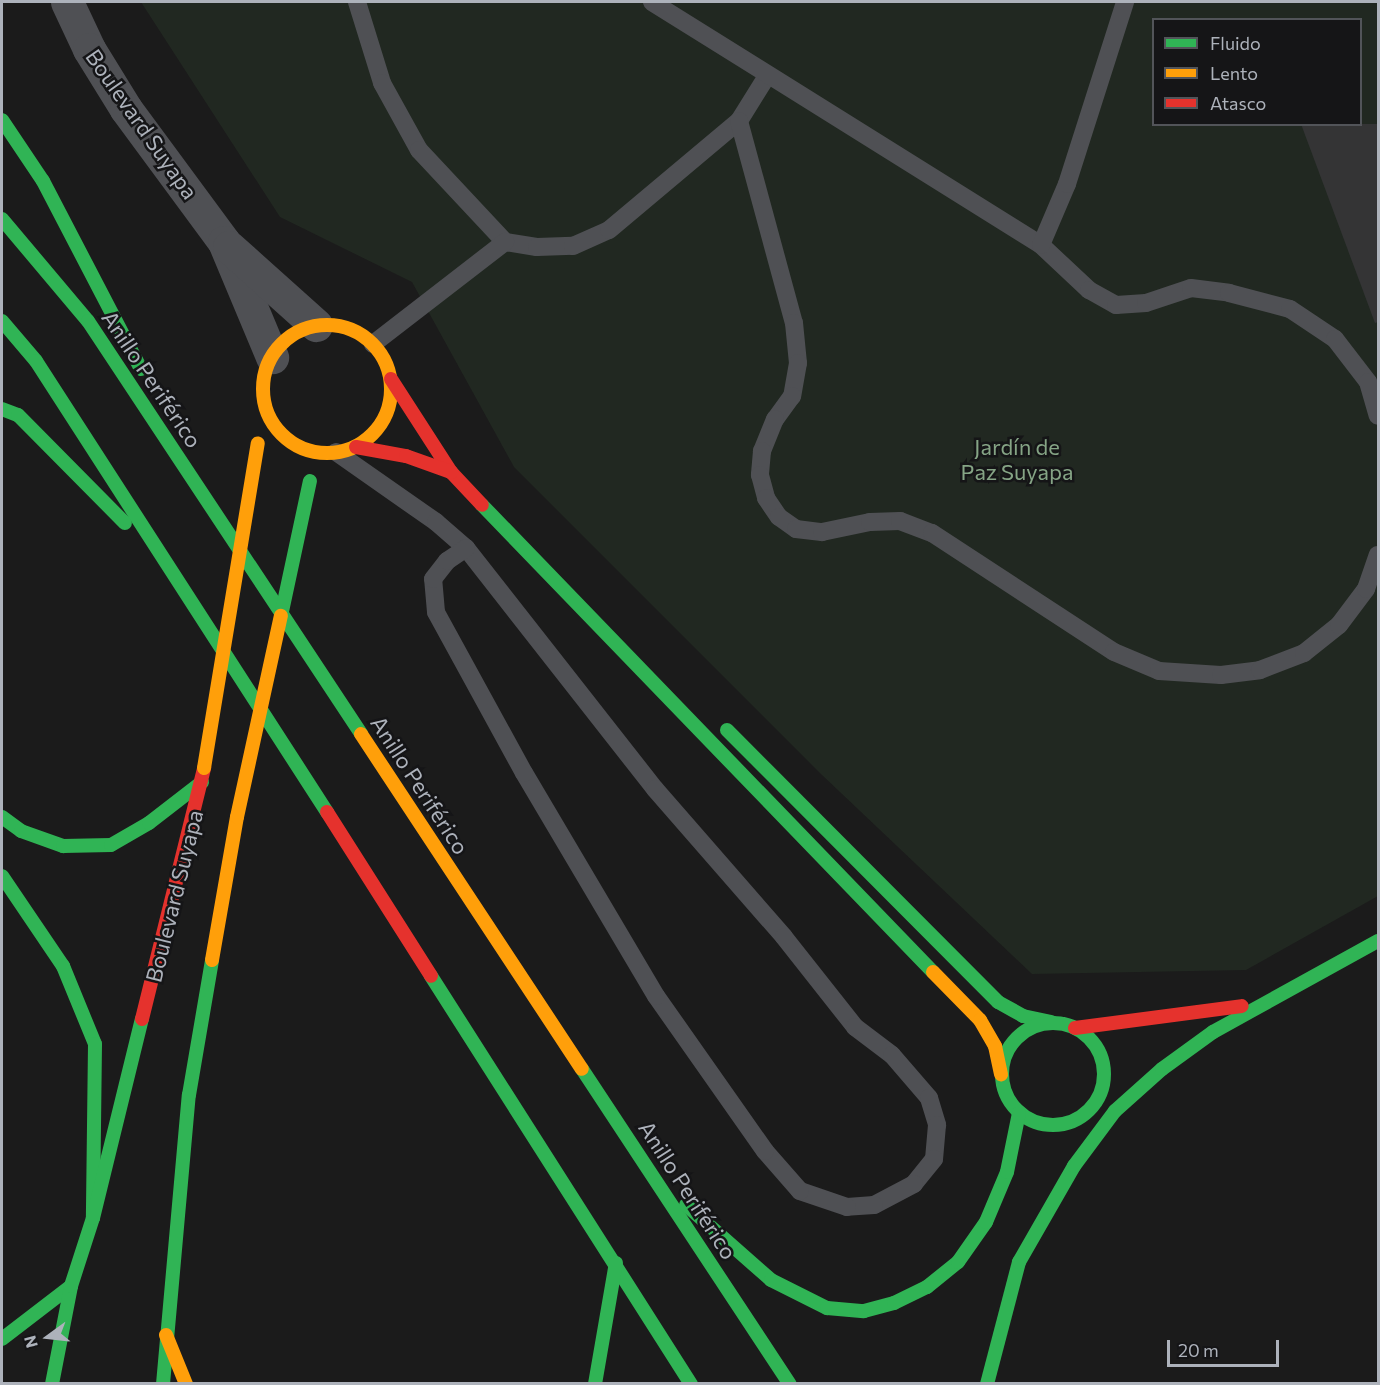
<!DOCTYPE html>
<meta charset="utf-8">
<style>
body{margin:0}
#map{position:relative;width:1380px;height:1385px;overflow:hidden;background:#1b1b1b;font-family:Commissioner,sans-serif}
div>[style]{position:absolute}
.green>*{inset:0;background:#212821}
.building>*{inset:0;background:#343435}
.lane>*{height:18px;margin:-9px;padding:0 9px;transform-origin:9px;border-radius:9px;background:#4f5054}
.street>*{height:33px;margin:-16.5px;padding:0 16.5px;transform-origin:16.5px;border-radius:16.5px;background:#4f5054}
.fast>*{height:14px;margin:-7px;padding:0 7px;transform-origin:7px;border-radius:7px;background:#30b455}
.fast>.ring{margin:-7px;padding:0;box-sizing:content-box;background:none;border:14px solid #30b455;border-radius:50%}
.slow>*{height:14px;margin:-7px;padding:0 7px;transform-origin:7px;border-radius:7px;background:#ff9f0a}
.slow>.ring{margin:-7px;padding:0;box-sizing:content-box;background:none;border:14px solid #ff9f0a;border-radius:50%}
.jam>*{height:14px;margin:-7px;padding:0 7px;transform-origin:7px;border-radius:7px;background:#e5322d}
.fast-bridge>*{height:14px;margin:-7px;padding:0 7px;transform-origin:7px;border-radius:7px;background:#30b455}
.slow-bridge>*{height:14px;margin:-7px;padding:0 7px;transform-origin:7px;border-radius:7px;background:#ff9f0a}
span{translate:-50% -50%;white-space:nowrap;text-align:center;line-height:1.15;-webkit-text-stroke:5px #151517;paint-order:stroke}
.street-label{font-size:22px;color:#adb2bb}
.park-label{font-size:22px;color:#85a485}
.frame{position:absolute;inset:0;border:3px solid #adb2bb;pointer-events:none}
.legend{position:absolute;left:1152px;top:18px;width:210px;height:108px;box-sizing:border-box;background:#151517;border:2px solid #525459;margin:0;padding:8px 10px;list-style:none;font-size:18px;color:#adb2bb}
.legend li{display:flex;align-items:center;gap:12px;height:30px}
.legend b{width:30px;border:2px solid #525459}
.north{position:absolute;left:18px;top:1307px;width:60px;height:60px;-webkit-text-stroke:4px #151517;paint-order:stroke;rotate:255deg;font-size:16px;font-weight:700;line-height:24px;text-align:center;color:#adb2bb}
.north::after{content:'';display:block;margin:auto;width:21px;height:27px;background:#adb2bb;clip-path:polygon(50% 0,100% 100%,50% 72%,0 100%)}
.scale{position:absolute;left:1167px;top:1340px;width:112px;height:27px;box-sizing:border-box;border:3px solid #adb2bb;border-top:0;padding-left:8px;font-size:18px;line-height:21px;white-space:nowrap;color:#adb2bb;-webkit-text-stroke:4px #151517;paint-order:stroke}
</style>
<div id="map">
<div class="green">
<i style="clip-path:polygon(evenodd,141px 2px,1378px 2px,1378px 896px,1246px 970px,1032px 974px,822px 775px,514px 467px,412px 282px,280px 217px,141px 2px,1154px 20px,1360px 20px,1360px 124px,1154px 124px,1154px 20px)"></i>
</div>
<div class="building">
<i style="clip-path:polygon(1301px 124px,1378px 124px,1378px 322px,1375px 323px)"></i>
</div>
<div class="lane">
<i style="left:357px;top:2px;width:85px;rotate:72.8deg"></i>
<i style="left:382px;top:83px;width:77px;rotate:61.1deg"></i>
<i style="left:419px;top:150px;width:126px;rotate:46.9deg"></i>
<i style="left:505px;top:242px;width:32px;rotate:9deg"></i>
<i style="left:537px;top:247px;width:36px;rotate:-2deg"></i>
<i style="left:573px;top:246px;width:39px;rotate:-24deg"></i>
<i style="left:609px;top:230px;width:170px;rotate:-40deg"></i>
<i style="left:739px;top:121px;width:53px;rotate:-58.1deg"></i>
<i style="left:652px;top:2px;width:459px;rotate:32deg"></i>
<i style="left:1041px;top:245px;width:66px;rotate:43.2deg"></i>
<i style="left:1089px;top:290px;width:31px;rotate:29deg"></i>
<i style="left:1116px;top:305px;width:30px;rotate:-4deg"></i>
<i style="left:1146px;top:303px;width:47px;rotate:-18.4deg"></i>
<i style="left:1191px;top:288px;width:38px;rotate:7deg"></i>
<i style="left:1229px;top:293px;width:63px;rotate:14.7deg"></i>
<i style="left:1290px;top:309px;width:54px;rotate:33.7deg"></i>
<i style="left:1335px;top:339px;width:54px;rotate:52.5deg"></i>
<i style="left:1368px;top:382px;width:35px;rotate:74deg"></i>
<i style="left:739px;top:121px;width:209px;rotate:74.8deg"></i>
<i style="left:794px;top:323px;width:40px;rotate:84.3deg"></i>
<i style="left:798px;top:363px;width:34px;rotate:100deg"></i>
<i style="left:792px;top:396px;width:29px;rotate:126deg"></i>
<i style="left:775px;top:419px;width:35px;rotate:112deg"></i>
<i style="left:762px;top:451px;width:24px;rotate:95deg"></i>
<i style="left:760px;top:475px;width:24px;rotate:75deg"></i>
<i style="left:766px;top:498px;width:23px;rotate:56deg"></i>
<i style="left:779px;top:517px;width:21px;rotate:35deg"></i>
<i style="left:796px;top:529px;width:26px;rotate:7deg"></i>
<i style="left:822px;top:532px;width:49px;rotate:-11.8deg"></i>
<i style="left:870px;top:522px;width:30px;rotate:-2deg"></i>
<i style="left:900px;top:521px;width:34px;rotate:21deg"></i>
<i style="left:932px;top:533px;width:217px;rotate:33.2deg"></i>
<i style="left:1114px;top:652px;width:49px;rotate:22.9deg"></i>
<i style="left:1159px;top:671px;width:62px;rotate:3.7deg"></i>
<i style="left:1221px;top:675px;width:39px;rotate:-7deg"></i>
<i style="left:1260px;top:670px;width:47px;rotate:-21.1deg"></i>
<i style="left:1304px;top:653px;width:45px;rotate:-38.7deg"></i>
<i style="left:1339px;top:625px;width:45px;rotate:-53.1deg"></i>
<i style="left:1366px;top:589px;width:36px;rotate:-71deg"></i>
<i style="left:1041px;top:245px;width:66px;rotate:-66.9deg"></i>
<i style="left:1067px;top:184px;width:191px;rotate:-72.3deg"></i>
<i style="left:373px;top:344px;width:167px;rotate:-37.7deg"></i>
<i style="left:336px;top:452px;width:122px;rotate:35deg"></i>
<i style="left:436px;top:522px;width:40px;rotate:41deg"></i>
<i style="left:466px;top:548px;width:306px;rotate:51.9deg"></i>
<i style="left:655px;top:789px;width:196px;rotate:48.9deg"></i>
<i style="left:784px;top:937px;width:115px;rotate:51.7deg"></i>
<i style="left:855px;top:1027px;width:46px;rotate:37.1deg"></i>
<i style="left:892px;top:1055px;width:57px;rotate:49.3deg"></i>
<i style="left:929px;top:1098px;width:28px;rotate:73deg"></i>
<i style="left:937px;top:1125px;width:34px;rotate:95deg"></i>
<i style="left:934px;top:1159px;width:32px;rotate:129deg"></i>
<i style="left:914px;top:1184px;width:45px;rotate:152.3deg"></i>
<i style="left:874px;top:1205px;width:27px;rotate:176deg"></i>
<i style="left:847px;top:1207px;width:50px;rotate:-161.2deg"></i>
<i style="left:800px;top:1191px;width:53px;rotate:-131.2deg"></i>
<i style="left:765px;top:1151px;width:189px;rotate:-125.1deg"></i>
<i style="left:656px;top:996px;width:259px;rotate:-120.6deg"></i>
<i style="left:524px;top:773px;width:183px;rotate:-118.7deg"></i>
<i style="left:436px;top:612px;width:33px;rotate:-95deg"></i>
<i style="left:433px;top:579px;width:23px;rotate:-52deg"></i>
<i style="left:447px;top:561px;width:23px;rotate:-34deg"></i>
</div>
<div class="street">
<i style="left:67px;top:2px;width:52px;rotate:64.9deg"></i>
<i style="left:89px;top:49px;width:70px;rotate:58.3deg"></i>
<i style="left:126px;top:109px;width:165px;rotate:53.6deg"></i>
<i style="left:224px;top:242px;width:125px;rotate:67.3deg"></i>
<i style="left:229px;top:247px;width:117px;rotate:41.9deg"></i>
</div>
<div class="fast">
<i style="left:2px;top:120px;width:73px;rotate:56.1deg"></i>
<i style="left:43px;top:181px;width:212px;rotate:62.5deg"></i>
<i style="left:2px;top:219px;width:133px;rotate:49.9deg"></i>
<i style="left:88px;top:321px;width:495px;rotate:56.5deg"></i>
<i style="left:2px;top:321px;width:52px;rotate:49.6deg"></i>
<i style="left:36px;top:361px;width:537px;rotate:57.17deg"></i>
<i style="left:2px;top:409px;width:17px;rotate:21deg"></i>
<i style="left:18px;top:415px;width:152px;rotate:45.3deg"></i>
<i style="left:482px;top:505px;width:649px;rotate:46deg"></i>
<i style="left:727px;top:730px;width:384px;rotate:45.1deg"></i>
<i style="left:998px;top:1002px;width:29px;rotate:29deg"></i>
<i style="left:1023px;top:1016px;width:29px;rotate:12deg"></i>
<i style="left:2px;top:817px;width:24px;rotate:36deg"></i>
<i style="left:21px;top:831px;width:45px;rotate:19.7deg"></i>
<i style="left:63px;top:846px;width:48px;rotate:-1.2deg"></i>
<i style="left:111px;top:845px;width:44px;rotate:-30.1deg"></i>
<i style="left:149px;top:823px;width:67px;rotate:-37.7deg"></i>
<i style="left:2px;top:876px;width:109px;rotate:55.9deg"></i>
<i style="left:63px;top:966px;width:84px;rotate:67.7deg"></i>
<i style="left:95px;top:1044px;width:174px;rotate:90.7deg"></i>
<i style="left:431px;top:976px;width:484px;rotate:57.5deg"></i>
<i class="ring" style="left:1002px;top:1023px;width:88px;height:88px"></i>
<i style="left:582px;top:1069px;width:377px;rotate:56.6deg"></i>
<i style="left:1115px;top:1111px;width:63px;rotate:-41.8deg"></i>
<i style="left:1162px;top:1069px;width:63px;rotate:-36deg"></i>
<i style="left:1213px;top:1032px;width:188px;rotate:-28.9deg"></i>
<i style="left:686px;top:1205px;width:113px;rotate:41.4deg"></i>
<i style="left:771px;top:1280px;width:63px;rotate:26.6deg"></i>
<i style="left:827px;top:1308px;width:37px;rotate:5deg"></i>
<i style="left:864px;top:1311px;width:31px;rotate:-15deg"></i>
<i style="left:894px;top:1303px;width:37px;rotate:-26deg"></i>
<i style="left:927px;top:1287px;width:40px;rotate:-39deg"></i>
<i style="left:958px;top:1262px;width:49px;rotate:-55deg"></i>
<i style="left:986px;top:1222px;width:54px;rotate:-67.2deg"></i>
<i style="left:1007px;top:1172px;width:60px;rotate:-78.5deg"></i>
<i style="left:2px;top:1339px;width:87px;rotate:-37.5deg"></i>
<i style="left:52px;top:1384px;width:100px;rotate:-79deg"></i>
<i style="left:71px;top:1286px;width:71px;rotate:-72.1deg"></i>
<i style="left:93px;top:1218px;width:205px;rotate:-76.2deg"></i>
<i style="left:163px;top:1384px;width:290px;rotate:-84.9deg"></i>
<i style="left:189px;top:1095px;width:137px;rotate:-80.3deg"></i>
<i style="left:595px;top:1384px;width:123px;rotate:-80.2deg"></i>
<i style="left:987px;top:1384px;width:126px;rotate:-75.3deg"></i>
<i style="left:1019px;top:1262px;width:111px;rotate:-60.2deg"></i>
<i style="left:1074px;top:1166px;width:69px;rotate:-53.3deg"></i>
</div>
<div class="slow">
<i class="ring" style="left:263px;top:325px;width:114px;height:114px"></i>
<i style="left:361px;top:734px;width:401px;rotate:56.6deg"></i>
<i style="left:212px;top:960px;width:145px;rotate:-80.1deg"></i>
<i style="left:933px;top:972px;width:67px;rotate:45.6deg"></i>
<i style="left:980px;top:1020px;width:30px;rotate:60deg"></i>
<i style="left:995px;top:1046px;width:29px;rotate:78deg"></i>
<i style="left:166px;top:1335px;width:53px;rotate:67.8deg"></i>
</div>
<div class="jam">
<i style="left:391px;top:379px;width:111px;rotate:57.2deg"></i>
<i style="left:451px;top:472px;width:45px;rotate:46.8deg"></i>
<i style="left:356px;top:447px;width:51px;rotate:10.2deg"></i>
<i style="left:406px;top:456px;width:48px;rotate:19.6deg"></i>
<i style="left:327px;top:812px;width:194px;rotate:57.6deg"></i>
<i style="left:142px;top:1019px;width:259px;rotate:-76.1deg"></i>
<i style="left:1075px;top:1028px;width:168px;rotate:-7.5deg"></i>
</div>
<div class="fast-bridge">
<i style="left:281px;top:616px;width:138px;rotate:-77.9deg"></i>
</div>
<div class="slow-bridge">
<i style="left:204px;top:768px;width:329px;rotate:-80.6deg"></i>
<i style="left:237px;top:817px;width:206px;rotate:-77.7deg"></i>
</div>
<div class="street-label">
<span style="left:142px;top:124px;rotate:55deg">Boulevard Suyapa</span>
<span style="left:152px;top:379px;rotate:56deg">Anillo Periférico</span>
<span style="left:420px;top:785px;rotate:57deg">Anillo Periférico</span>
<span style="left:174px;top:896px;rotate:-76deg">Boulevard Suyapa</span>
<span style="left:688px;top:1190px;rotate:57deg">Anillo Periférico</span>
</div>
<div class="park-label">
<span style="left:1017px;top:459px">Jardín de<br>Paz Suyapa</span>
</div>
<div class="frame"></div>
<ul class="legend">
<li><b style="height:8px;background:#30b455"></b>Fluido</li>
<li><b style="height:8px;background:#ff9f0a"></b>Lento</li>
<li><b style="height:8px;background:#e5322d"></b>Atasco</li>
</ul>
<div class="north">N</div>
<div class="scale">20 m</div>
</div>
